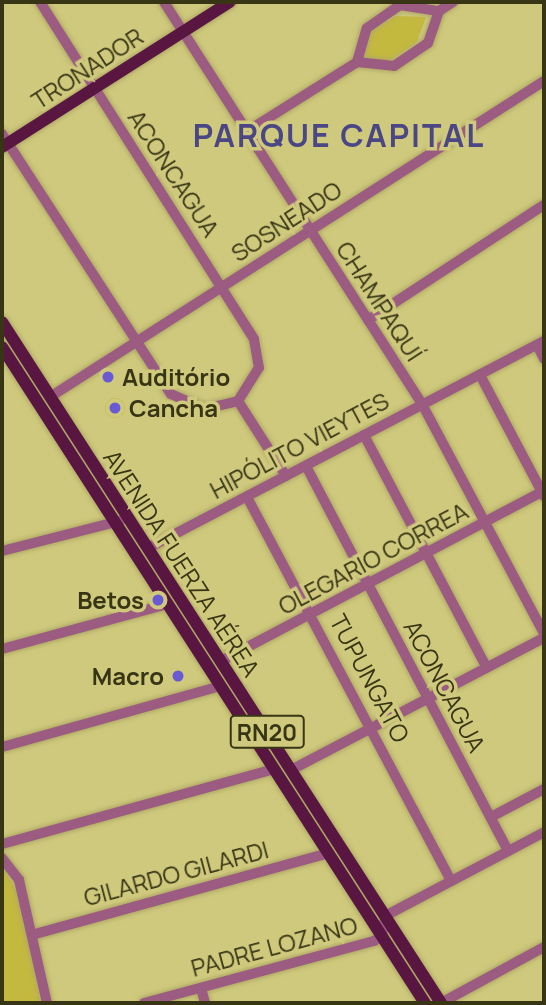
<!DOCTYPE html>
<meta charset="utf-8">
<style>
body{margin:0}
#map{position:relative;width:546px;height:1005px;overflow:hidden;background:#cfc97d;font-family:Manrope,sans-serif}
div>[style]{position:absolute}
.green>*{inset:0;background:#c4b93f}
.round{border-radius:50%}
.roads{filter:drop-shadow(0 0 2px #aea866) drop-shadow(0 0 2px #aea866)}
.minor>*{height:10px;margin:-5px;padding:0 5px;transform-origin:5px;border-radius:5px;background:#9c5c82}
.major>*{height:12px;margin:-6px;padding:0 6px;transform-origin:6px;border-radius:6px;background:#581641}
.dots>*{width:19px;height:19px;translate:-50% -50%;box-sizing:border-box;border:4px solid #cfc97d;border-radius:50%}
span{translate:-50% -50%;white-space:nowrap;text-align:center;line-height:1.15;-webkit-text-stroke:7px #cfc97d;paint-order:stroke}
.shield-label span{padding:2px 5px;background:#cfc97d;border:2px solid;border-radius:5px;-webkit-text-stroke-width:0}
.shield-label{font-size:23px;color:#383515;font-weight:700}
.street-label{font-size:24px;color:#383515}
.poi-label{font-size:24px;color:#383515;font-weight:700}
.left{translate:0 -50%;text-align:left}
.right{translate:-100% -50%;text-align:right}
.district-label{font-size:32px;color:#4b4785;font-weight:700;letter-spacing:2px}
.frame{position:absolute;inset:0;border:4px solid #383515;pointer-events:none}
</style>
<div id="map">
<div class="green">
<i style="clip-path:polygon(396px 16px,426px 17px,417px 42px,386px 63px,364px 56px,372px 31px)"></i>
<i class="round" style="left:105px;top:398px;width:20px;height:20px"></i>
<i style="clip-path:polygon(2px 865px,17px 892px,41px 1003px,2px 1003px)"></i>
</div>
<div class="roads">
<div class="minor">
<i style="left:164px;top:2px;width:478px;rotate:57.3deg"></i>
<i style="left:422px;top:404px;width:259px;rotate:62deg"></i>
<i style="left:357px;top:62px;width:35px;rotate:-74deg"></i>
<i style="left:367px;top:28px;width:40px;rotate:-34.9deg"></i>
<i style="left:400px;top:5px;width:39px;rotate:9deg"></i>
<i style="left:246px;top:132px;width:131px;rotate:-32.2deg"></i>
<i style="left:357px;top:62px;width:37px;rotate:6deg"></i>
<i style="left:394px;top:66px;width:41px;rotate:-34.1deg"></i>
<i style="left:428px;top:43px;width:34px;rotate:-71deg"></i>
<i style="left:439px;top:11px;width:17px;rotate:-33deg"></i>
<i style="left:2px;top:134px;width:310px;rotate:57deg"></i>
<i style="left:171px;top:394px;width:36px;rotate:24deg"></i>
<i style="left:204px;top:409px;width:35px;rotate:-13deg"></i>
<i style="left:238px;top:401px;width:39px;rotate:-58deg"></i>
<i style="left:259px;top:368px;width:29px;rotate:-100deg"></i>
<i style="left:254px;top:339px;width:399px;rotate:-122.4deg"></i>
<i style="left:368px;top:320px;width:210px;rotate:-33.2deg"></i>
<i style="left:537px;top:345px;width:16px;rotate:63deg"></i>
<i style="left:480px;top:375px;width:137px;rotate:62.1deg"></i>
<i style="left:50px;top:397px;width:586px;rotate:-32.61deg"></i>
<i style="left:238px;top:401px;width:89px;rotate:57.4deg"></i>
<i style="left:364px;top:435px;width:263px;rotate:62.2deg"></i>
<i style="left:306px;top:466px;width:435px;rotate:62.3deg"></i>
<i style="left:247px;top:497px;width:435px;rotate:62deg"></i>
<i style="left:148px;top:548px;width:447px;rotate:-27.6deg"></i>
<i style="left:2px;top:551px;width:122px;rotate:-14.3deg"></i>
<i style="left:2px;top:649px;width:172px;rotate:-15.2deg"></i>
<i style="left:221px;top:661px;width:365px;rotate:-27.8deg"></i>
<i style="left:2px;top:747px;width:227px;rotate:-15.6deg"></i>
<i style="left:291px;top:770px;width:285px;rotate:-27.6deg"></i>
<i style="left:491px;top:817px;width:60px;rotate:-27.8deg"></i>
<i style="left:2px;top:844px;width:282px;rotate:-15.4deg"></i>
<i style="left:2px;top:858px;width:28px;rotate:52deg"></i>
<i style="left:19px;top:880px;width:126px;rotate:77.2deg"></i>
<i style="left:35px;top:934px;width:305px;rotate:-15.4deg"></i>
<i style="left:201px;top:988px;width:16px;rotate:75deg"></i>
<i style="left:144px;top:1003px;width:238px;rotate:-15.1deg"></i>
<i style="left:374px;top:941px;width:9px;rotate:-32deg"></i>
<i style="left:382px;top:936px;width:20px;rotate:-81deg"></i>
<i style="left:385px;top:916px;width:180px;rotate:-27.8deg"></i>
<i style="left:441px;top:1003px;width:117px;rotate:-28.5deg"></i>
</div>
<div class="major">
<i style="left:2px;top:147px;width:270px;rotate:-32.5deg"></i>
<i style="left:2px;top:322px;width:810px;rotate:57.19deg"></i>
<i style="left:2px;top:347px;width:781px;rotate:57.19deg"></i>
</div>
</div>
<div class="dots">
<i style="left:108px;top:377px;background:#695ad3"></i>
<i style="left:115px;top:408px;background:#695ad3"></i>
<i style="left:158px;top:600px;background:#695ad3"></i>
<i style="left:178px;top:676px;background:#695ad3"></i>
</div>
<div class="shield-label">
<span style="left:267px;top:732px">RN20</span>
</div>
<div class="street-label">
<span style="left:87px;top:68px;rotate:-33deg">TRONADOR</span>
<span style="left:174px;top:173px;rotate:57deg">ACONCAGUA</span>
<span style="left:286px;top:221px;rotate:-33deg">SOSNEADO</span>
<span style="left:380px;top:301px;rotate:57deg">CHAMPAQUÍ</span>
<span style="left:299px;top:445px;rotate:-28deg">HIPÓLITO VIEYTES</span>
<span style="left:373px;top:558px;rotate:-28deg">OLEGARIO CORREA</span>
<span style="left:182px;top:563px;rotate:57deg">AVENIDA FUERZA AÉREA</span>
<span style="left:370px;top:678px;rotate:62deg">TUPUNGATO</span>
<span style="left:445px;top:686px;rotate:62deg">ACONCAGUA</span>
<span style="left:176px;top:873px;rotate:-15deg">GILARDO GILARDI</span>
<span style="left:274px;top:946px;rotate:-15deg">PADRE LOZANO</span>
</div>
<div class="poi-label">
<span class="left" style="left:122px;top:377px">Auditório</span>
<span class="left" style="left:129px;top:408px">Cancha</span>
<span class="right" style="left:144px;top:600px">Betos</span>
<span class="right" style="left:164px;top:676px">Macro</span>
</div>
<div class="district-label">
<span style="left:339px;top:135px">PARQUE CAPITAL</span>
</div>
<div class="frame"></div>
</div>
